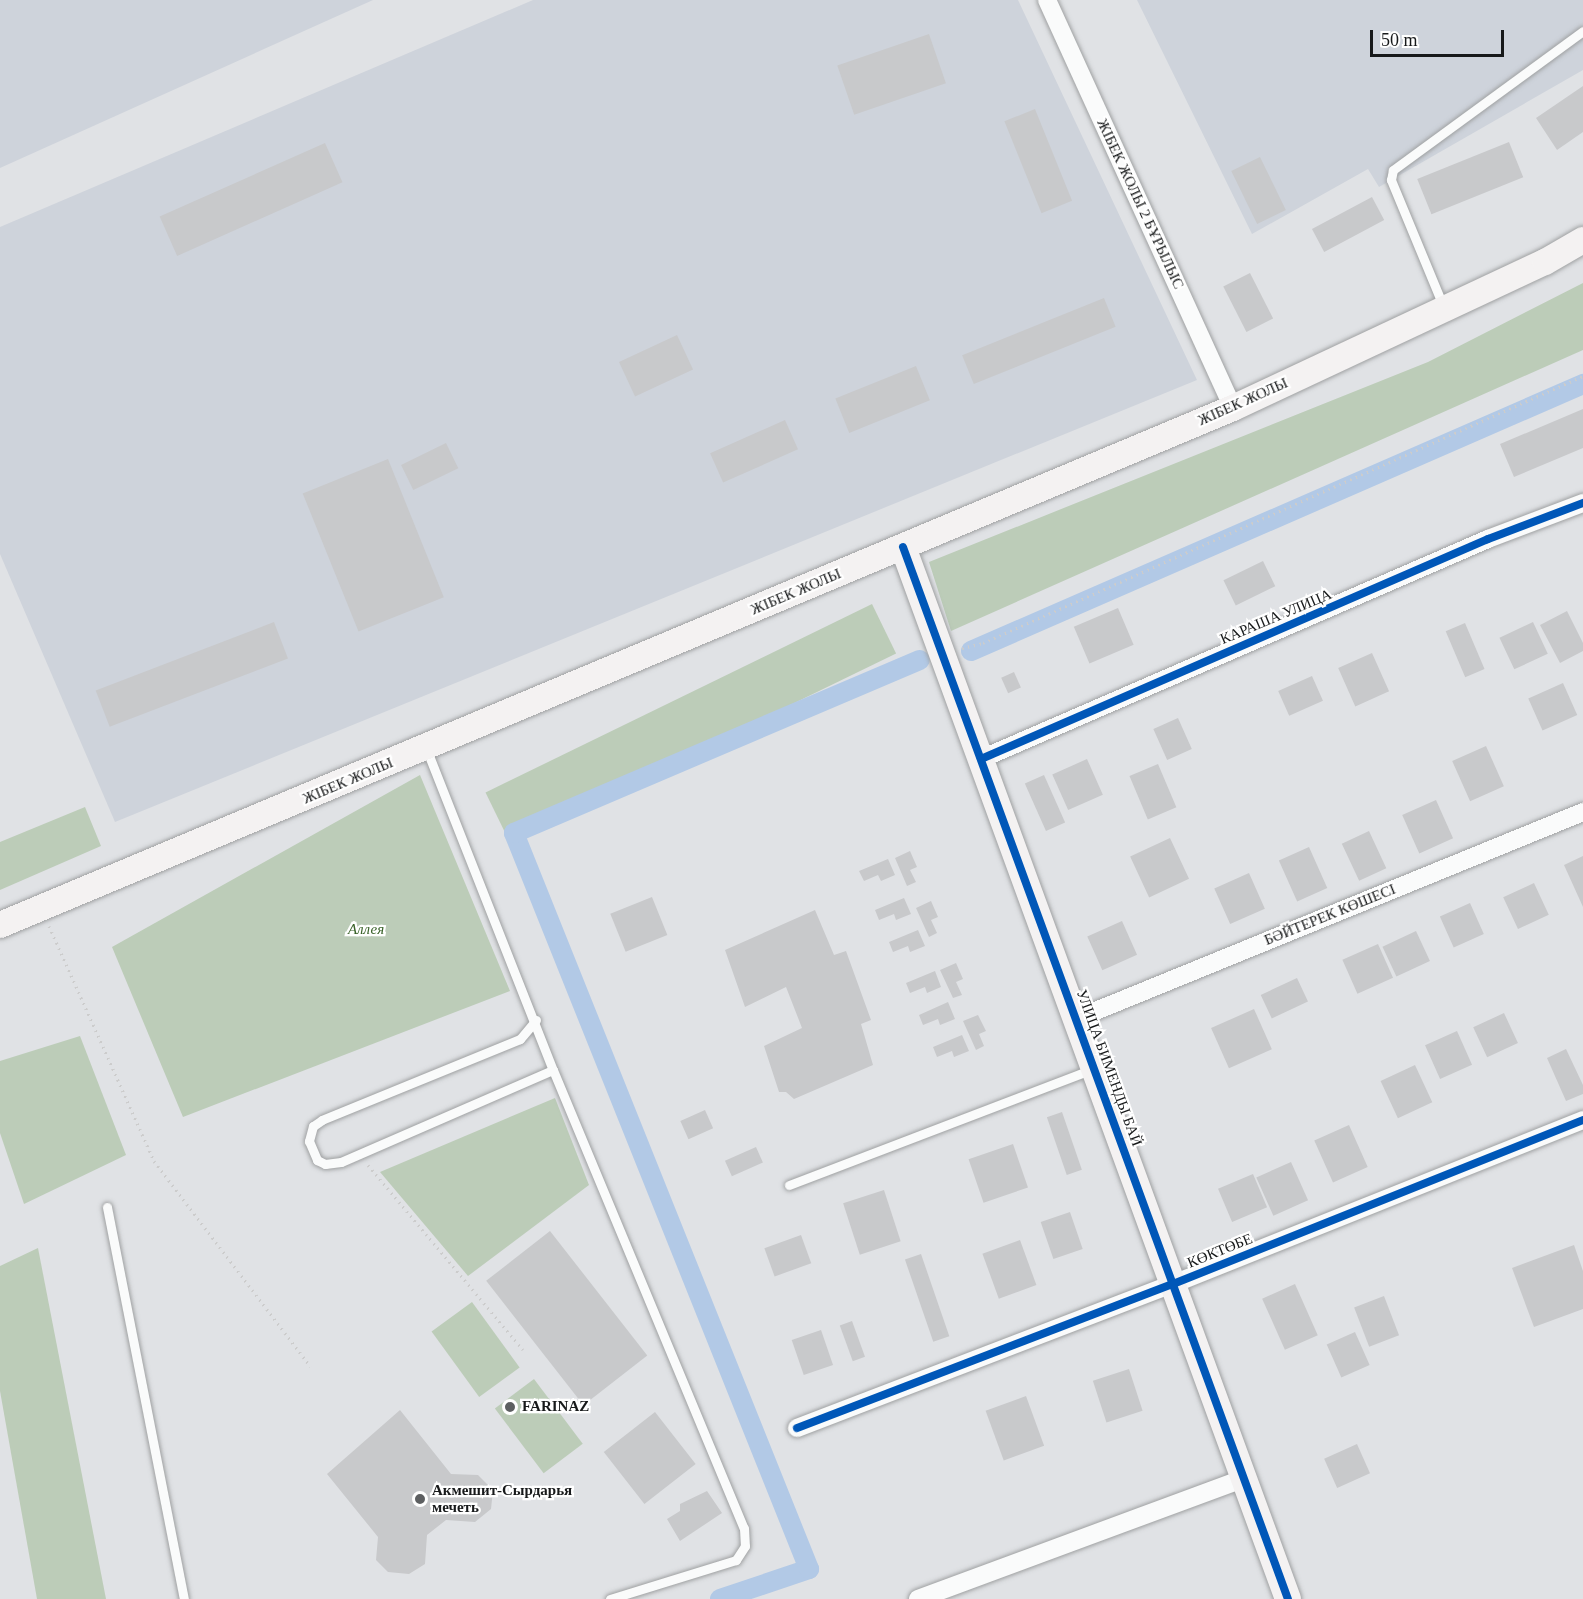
<!DOCTYPE html>
<meta charset="utf-8">
<style>
body{margin:0}
#map{position:relative;width:1583px;height:1599px;overflow:hidden;background:#e0e2e5;font-family:Georgia,serif}
div>[style]{position:absolute}
.built>*{inset:0;background:#ced3db}
.green>*{inset:0;background:#bcccb8;transform-origin:0 0}
.canal>*{height:20px;margin:-10px;padding:0 10px;transform-origin:10px;border-radius:10px;background:#b2c9e6}
.building>*{inset:0;background:#c8c9cb;transform-origin:0 0}
.path>*{height:3px;margin-top:-1.5px;transform-origin:0;background:repeating-linear-gradient(90deg,#ccc 0 1.5px,transparent 0 6px)}
.roads{filter:drop-shadow(0 0 2px #9fa1a2) drop-shadow(0 0 2px #9fa1a2)}
.lane>*{height:9px;margin:-4.5px;padding:0 4.5px;transform-origin:4.5px;border-radius:4.5px;background:#fafbfb}
.street>*{height:18px;margin:-9px;padding:0 9px;transform-origin:9px;border-radius:9px;background:#fafbfb}
.secondary>*{height:26px;margin:-13px;padding:0 13px;transform-origin:13px;border-radius:13px;background:#f4f2f2}
.cycleway>*{height:8px;margin:-4px;padding:0 4px;transform-origin:4px;border-radius:4px;background:#0057b8}
.dots>*{width:16px;height:16px;translate:-50% -50%;box-sizing:border-box;border:3px solid #fff;border-radius:50%}
span{translate:-50% -50%;white-space:nowrap;text-align:center;line-height:1.15;-webkit-text-stroke:4.5px #fff;paint-order:stroke}
.street-label{font-size:15px;color:#17191a}
.park-label{font-size:15px;color:#396229;font-style:italic}
.poi-label{font-size:15px;color:#17191a;font-weight:700}
.left{translate:0 -50%;text-align:left}
.scale{position:absolute;left:1370px;top:30px;width:134px;height:27px;box-sizing:border-box;border:3px solid #17191a;border-top:0;padding-left:8px;font-size:18px;line-height:21px;white-space:nowrap;color:#17191a;-webkit-text-stroke:4px #fff;paint-order:stroke}
</style>
<div id="map">
<div class="built">
<i style="clip-path:polygon(0 0,373px 0,0 168px)"></i>
<i style="clip-path:polygon(533px 0,1018px 0,1197px 380px,115px 822px,0 554px,0 227px)"></i>
<i style="clip-path:polygon(1137px 0,1583px 0,1583px 70px,1379px 187px,1368px 169px,1252px 234px)"></i>
</div>
<div class="green">
<i style="clip-path:polygon(1583px 283px,1583px 350px,951px 631px,929px 562px,1428px 362px)"></i>
<i style="left:872px;top:604px;width:55px;height:430px;rotate:64deg"></i>
<i style="clip-path:polygon(420px 775px,510px 991px,183px 1117px,112px 947px)"></i>
<i style="clip-path:polygon(85px 807px,101px 846px,0 890px,0 842px)"></i>
<i style="clip-path:polygon(80px 1036px,126px 1155px,24px 1204px,0 1133px,0 1061px)"></i>
<i style="clip-path:polygon(555px 1098px,589px 1185px,468px 1276px,380px 1172px)"></i>
<i style="clip-path:polygon(38px 1248px,106px 1599px,37px 1599px,0 1391px,0 1266px)"></i>
<i style="left:472px;top:1302px;width:81px;height:50px;rotate:54deg"></i>
<i style="left:534px;top:1379px;width:81px;height:49px;rotate:53deg"></i>
</div>
<div class="canal">
<i style="left:971px;top:651px;width:668px;rotate:-23.57deg"></i>
<i style="left:720px;top:1599px;width:94px;rotate:-18.6deg"></i>
<i style="left:809px;top:1569px;width:793px;rotate:-111.84deg"></i>
<i style="left:514px;top:833px;width:441px;rotate:-23.1deg"></i>
</div>
<div class="building">
<i style="left:929px;top:34px;width:52px;height:97px;rotate:71deg"></i>
<i style="clip-path:polygon(1583px 86px,1583px 132px,1557px 150px,1536px 118px)"></i>
<i style="left:1035px;top:109px;width:99px;height:33px;rotate:68deg"></i>
<i style="left:1509px;top:142px;width:38px;height:99px;rotate:68deg"></i>
<i style="left:325px;top:143px;width:43px;height:181px;rotate:66deg"></i>
<i style="left:1260px;top:157px;width:59px;height:32px;rotate:64deg"></i>
<i style="left:1372px;top:197px;width:26px;height:68px;rotate:62deg"></i>
<i style="left:1250px;top:273px;width:51px;height:30px;rotate:63deg"></i>
<i style="left:1104px;top:298px;width:31px;height:153px;rotate:68deg"></i>
<i style="left:677px;top:335px;width:38px;height:64px;rotate:65deg"></i>
<i style="left:916px;top:366px;width:37px;height:87px;rotate:68deg"></i>
<i style="clip-path:polygon(1583px 409px,1583px 448px,1514px 477px,1500px 444px)"></i>
<i style="left:785px;top:420px;width:32px;height:82px;rotate:66deg"></i>
<i style="left:446px;top:443px;width:28px;height:50px;rotate:64deg"></i>
<i style="left:388px;top:459px;width:149px;height:92px;rotate:68deg"></i>
<i style="left:1263px;top:561px;width:28px;height:44px;rotate:64deg"></i>
<i style="left:1118px;top:608px;width:40px;height:48px;rotate:67deg"></i>
<i style="clip-path:polygon(1567px 611px,1583px 643px,1583px 651px,1560px 663px,1540px 625px)"></i>
<i style="left:274px;top:622px;width:39px;height:191px;rotate:69deg"></i>
<i style="left:1533px;top:622px;width:35px;height:37px;rotate:65deg"></i>
<i style="left:1465px;top:623px;width:50px;height:21px;rotate:67deg"></i>
<i style="left:1372px;top:653px;width:42px;height:37px;rotate:66deg"></i>
<i style="left:1014px;top:672px;width:17px;height:14px;rotate:66deg"></i>
<i style="left:1312px;top:676px;width:27px;height:37px;rotate:66deg"></i>
<i style="left:1563px;top:683px;width:35px;height:38px;rotate:66deg"></i>
<i style="left:1178px;top:718px;width:34px;height:27px;rotate:66deg"></i>
<i style="left:1486px;top:746px;width:44px;height:37px;rotate:66deg"></i>
<i style="left:1087px;top:759px;width:39px;height:38px;rotate:66deg"></i>
<i style="left:1158px;top:764px;width:47px;height:31px;rotate:67deg"></i>
<i style="left:1044px;top:775px;width:52px;height:21px;rotate:66deg"></i>
<i style="left:1436px;top:800px;width:42px;height:37px;rotate:66deg"></i>
<i style="left:1369px;top:831px;width:41px;height:30px;rotate:65deg"></i>
<i style="left:1170px;top:838px;width:45px;height:44px;rotate:65deg"></i>
<i style="left:1309px;top:847px;width:45px;height:33px;rotate:66deg"></i>
<i style="clip-path:polygon(910px 851px,917px 867px,910px 870px,916px 882px,907px 886px,895px 858px)"></i>
<i style="clip-path:polygon(1583px 856px,1583px 907px,1564px 865px)"></i>
<i style="clip-path:polygon(888px 859px,895px 875px,881px 881px,878px 875px,864px 881px,859px 871px)"></i>
<i style="left:1249px;top:873px;width:39px;height:38px;rotate:66deg"></i>
<i style="left:1534px;top:883px;width:35px;height:34px;rotate:65deg"></i>
<i style="left:652px;top:897px;width:41px;height:45px;rotate:68deg"></i>
<i style="clip-path:polygon(904px 898px,911px 914px,896px 920px,894px 914px,879px 920px,875px 910px)"></i>
<i style="clip-path:polygon(931px 901px,938px 917px,931px 920px,937px 933px,929px 937px,916px 908px)"></i>
<i style="left:1470px;top:903px;width:34px;height:33px;rotate:66deg"></i>
<i style="clip-path:polygon(815px 910px,834px 955px,846px 951px,871px 1020px,861px 1024px,873px 1065px,794px 1099px,786px 1092px,779px 1092px,764px 1046px,802px 1028px,786px 987px,745px 1007px,725px 950px)"></i>
<i style="left:1122px;top:921px;width:37px;height:38px;rotate:66deg"></i>
<i style="clip-path:polygon(918px 930px,925px 946px,910px 952px,908px 946px,893px 952px,889px 942px)"></i>
<i style="left:1416px;top:931px;width:33px;height:37px;rotate:65deg"></i>
<i style="left:1378px;top:944px;width:37px;height:39px;rotate:66deg"></i>
<i style="clip-path:polygon(956px 963px,963px 979px,956px 982px,962px 995px,953px 998px,940px 970px)"></i>
<i style="clip-path:polygon(935px 971px,941px 987px,927px 993px,925px 987px,910px 993px,906px 983px)"></i>
<i style="left:1297px;top:978px;width:26px;height:40px;rotate:65deg"></i>
<i style="clip-path:polygon(948px 1002px,955px 1019px,940px 1025px,938px 1019px,923px 1025px,919px 1015px)"></i>
<i style="left:1254px;top:1009px;width:44px;height:47px;rotate:66deg"></i>
<i style="left:1504px;top:1013px;width:33px;height:34px;rotate:65deg"></i>
<i style="clip-path:polygon(978px 1015px,986px 1031px,979px 1034px,984px 1046px,976px 1050px,963px 1021px)"></i>
<i style="left:1457px;top:1031px;width:37px;height:35px;rotate:66deg"></i>
<i style="clip-path:polygon(962px 1035px,969px 1051px,954px 1057px,952px 1051px,937px 1057px,933px 1047px)"></i>
<i style="clip-path:polygon(1566px 1049px,1583px 1085px,1583px 1094px,1566px 1101px,1547px 1058px)"></i>
<i style="left:1415px;top:1065px;width:41px;height:38px;rotate:65deg"></i>
<i style="left:705px;top:1110px;width:20px;height:27px;rotate:66deg"></i>
<i style="left:1062px;top:1112px;width:61px;height:16px;rotate:71deg"></i>
<i style="left:1349px;top:1125px;width:46px;height:38px;rotate:66deg"></i>
<i style="left:1013px;top:1144px;width:46px;height:47px;rotate:71deg"></i>
<i style="left:756px;top:1147px;width:17px;height:34px;rotate:66deg"></i>
<i style="left:1291px;top:1162px;width:42px;height:38px;rotate:66deg"></i>
<i style="left:1253px;top:1174px;width:36px;height:38px;rotate:67deg"></i>
<i style="left:884px;top:1190px;width:54px;height:43px;rotate:72deg"></i>
<i style="left:1070px;top:1212px;width:39px;height:31px;rotate:71deg"></i>
<i style="left:550px;top:1231px;width:158px;height:81px;rotate:52deg"></i>
<i style="left:801px;top:1235px;width:30px;height:39px;rotate:70deg"></i>
<i style="left:1020px;top:1240px;width:48px;height:40px;rotate:70deg"></i>
<i style="clip-path:polygon(1574px 1245px,1583px 1271px,1583px 1309px,1534px 1327px,1512px 1268px)"></i>
<i style="left:921px;top:1254px;width:87px;height:17px;rotate:71deg"></i>
<i style="left:1295px;top:1284px;width:56px;height:36px;rotate:66deg"></i>
<i style="left:1384px;top:1296px;width:42px;height:32px;rotate:69deg"></i>
<i style="left:852px;top:1321px;width:38px;height:13px;rotate:70deg"></i>
<i style="left:821px;top:1330px;width:37px;height:31px;rotate:71deg"></i>
<i style="left:1355px;top:1332px;width:36px;height:31px;rotate:66deg"></i>
<i style="left:1129px;top:1369px;width:44px;height:38px;rotate:72deg"></i>
<i style="left:1026px;top:1396px;width:53px;height:43px;rotate:70deg"></i>
<i style="clip-path:polygon(400px 1410px,451px 1474px,478px 1475px,493px 1490px,491px 1509px,475px 1522px,446px 1520px,427px 1535px,425px 1564px,409px 1574px,388px 1572px,376px 1560px,378px 1537px,327px 1474px)"></i>
<i style="left:655px;top:1412px;width:66px;height:65px;rotate:52deg"></i>
<i style="left:1357px;top:1444px;width:32px;height:36px;rotate:66deg"></i>
<i style="clip-path:polygon(707px 1491px,722px 1513px,680px 1541px,667px 1519px,680px 1511px,680px 1504px)"></i>
</div>
<div class="path">
<i style="left:962px;top:648px;width:22px;rotate:-13deg"></i>
<i style="left:983px;top:643px;width:657px;rotate:-23.99deg"></i>
<i style="left:49px;top:926px;width:257px;rotate:65.9deg"></i>
<i style="left:154px;top:1161px;width:258px;rotate:52.7deg"></i>
<i style="left:368px;top:1165px;width:241px;rotate:50deg"></i>
</div>
<div class="roads">
<div class="lane">
<i style="left:1444px;top:308px;width:139px;rotate:-112.5deg"></i>
<i style="left:1391px;top:180px;width:10px;rotate:-79deg"></i>
<i style="left:1393px;top:170px;width:235px;rotate:-36.2deg"></i>
<i style="left:426px;top:748px;width:346px;rotate:68.5deg"></i>
<i style="left:553px;top:1070px;width:496px;rotate:67.4deg"></i>
<i style="left:744px;top:1528px;width:18px;rotate:87deg"></i>
<i style="left:745px;top:1546px;width:17px;rotate:123deg"></i>
<i style="left:736px;top:1560px;width:132px;rotate:162.8deg"></i>
<i style="left:536px;top:1020px;width:25px;rotate:130deg"></i>
<i style="left:520px;top:1039px;width:214px;rotate:157.8deg"></i>
<i style="left:322px;top:1120px;width:11px;rotate:146deg"></i>
<i style="left:313px;top:1126px;width:16px;rotate:105deg"></i>
<i style="left:309px;top:1141px;width:21px;rotate:67deg"></i>
<i style="left:317px;top:1160px;width:9px;rotate:27deg"></i>
<i style="left:325px;top:1164px;width:16px;rotate:-7deg"></i>
<i style="left:341px;top:1162px;width:231px;rotate:-23.5deg"></i>
<i style="left:789px;top:1185px;width:324px;rotate:-20.9deg"></i>
<i style="left:107px;top:1207px;width:399px;rotate:78.9deg"></i>
</div>
<div class="street">
<i style="left:1047px;top:0;width:448px;rotate:65.5deg"></i>
<i style="left:981px;top:759px;width:553px;rotate:-23.46deg"></i>
<i style="left:1488px;top:539px;width:102px;rotate:-20.8deg"></i>
<i style="left:1076px;top:1019px;width:548px;rotate:-22.21deg"></i>
<i style="left:797px;top:1428px;width:403px;rotate:-21deg"></i>
<i style="left:1173px;top:1284px;width:442px;rotate:-21.8deg"></i>
<i style="left:918px;top:1599px;width:346px;rotate:-20.3deg"></i>
</div>
<div class="secondary">
<i style="left:903px;top:547px;width:1120px;rotate:69.9deg"></i>
<i style="left:0;top:925px;width:1337px;rotate:-22.75deg"></i>
<i style="left:1233px;top:408px;width:344px;rotate:-25.1deg"></i>
<i style="left:1545px;top:262px;width:44px;rotate:-30.1deg"></i>
</div>
</div>
<div class="cycleway">
<i style="left:903px;top:547px;width:1120px;rotate:69.9deg"></i>
<i style="left:981px;top:759px;width:553px;rotate:-23.46deg"></i>
<i style="left:1488px;top:539px;width:102px;rotate:-20.8deg"></i>
<i style="left:797px;top:1428px;width:403px;rotate:-21deg"></i>
<i style="left:1173px;top:1284px;width:442px;rotate:-21.8deg"></i>
</div>
<div class="dots">
<i style="left:510px;top:1407px;background:#5d5f61"></i>
<i style="left:420px;top:1499px;background:#5d5f61"></i>
</div>
<div class="street-label">
<span style="left:1140px;top:204px;rotate:65deg">ЖІБЕК ЖОЛЫ 2 БҰРЫЛЫС</span>
<span style="left:1243px;top:402px;rotate:-24deg">ЖІБЕК ЖОЛЫ</span>
<span style="left:796px;top:592px;rotate:-23deg">ЖІБЕК ЖОЛЫ</span>
<span style="left:1276px;top:617px;rotate:-23deg">КАРАША УЛИЦА</span>
<span style="left:348px;top:781px;rotate:-23deg">ЖІБЕК ЖОЛЫ</span>
<span style="left:1330px;top:915px;rotate:-22deg">БӘЙТЕРЕК КӨШЕСІ</span>
<span style="left:1109px;top:1068px;rotate:70deg">УЛИЦА БИМЕНДЫ БАЙ</span>
<span style="left:1220px;top:1251px;rotate:-22deg">КӨКТӨБЕ</span>
</div>
<div class="park-label">
<span style="left:366px;top:930px">Аллея</span>
</div>
<div class="poi-label">
<span class="left" style="left:522px;top:1407px">FARINAZ</span>
<span class="left" style="left:432px;top:1499px">Акмешит-Сырдарья<br>мечеть</span>
</div>
<div class="scale">50 m</div>
</div>
